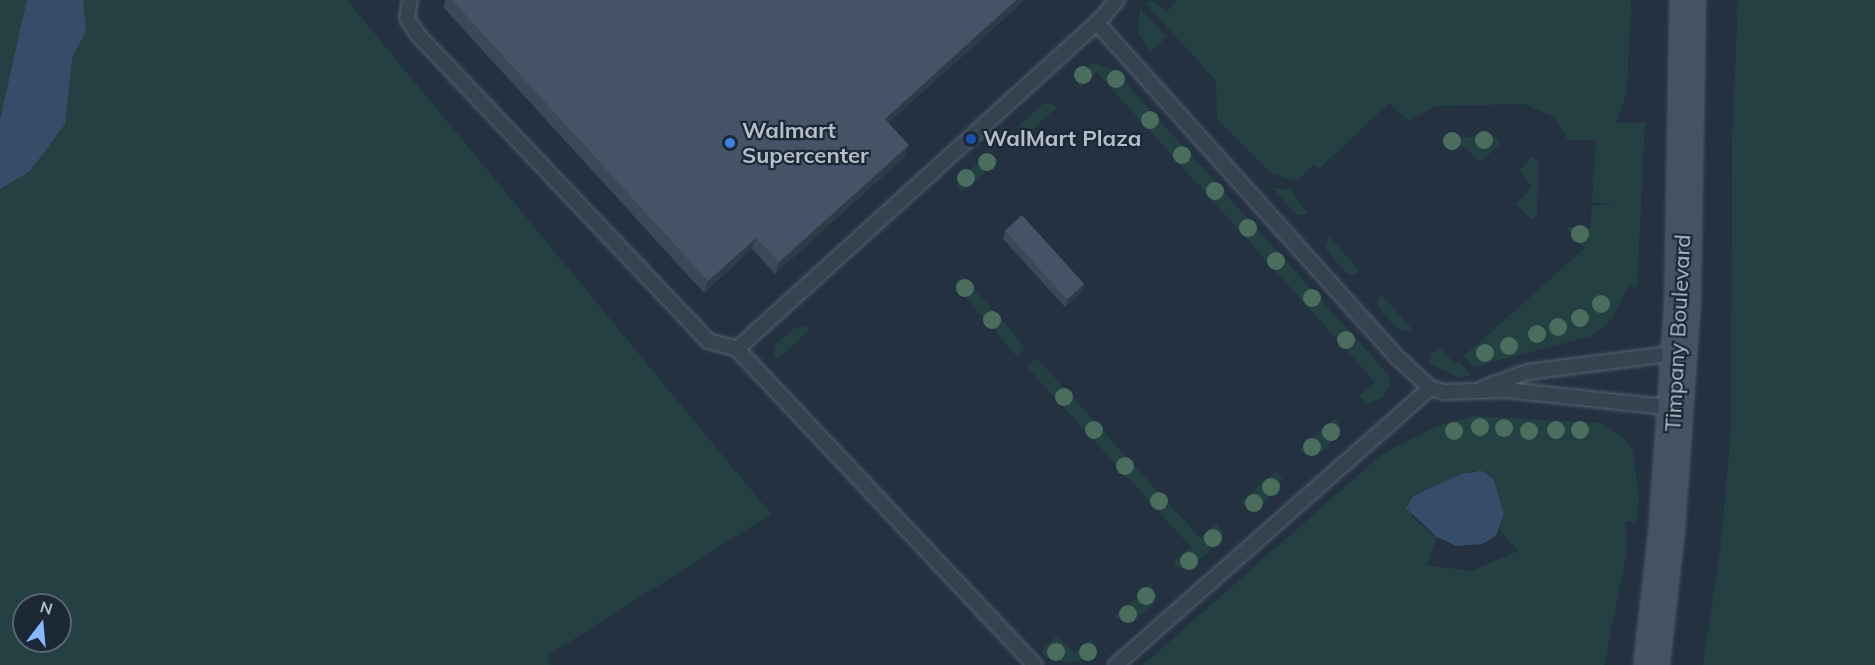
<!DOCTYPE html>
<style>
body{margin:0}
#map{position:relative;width:1875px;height:665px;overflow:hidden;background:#233141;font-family:Mulish,sans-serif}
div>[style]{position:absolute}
.green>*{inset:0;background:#254042;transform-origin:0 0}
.water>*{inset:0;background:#364d69}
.roads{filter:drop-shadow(0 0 2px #56616e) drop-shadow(0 0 2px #56616e)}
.lane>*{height:14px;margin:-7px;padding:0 7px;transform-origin:7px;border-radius:7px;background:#384351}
.secondary>*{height:33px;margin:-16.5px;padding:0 16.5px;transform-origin:16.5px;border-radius:16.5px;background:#455264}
.trees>*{width:18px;height:18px;margin:-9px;border-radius:50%;background:#4a6d5d}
.wall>*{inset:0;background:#3a4858}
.shaded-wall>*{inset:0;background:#303b47}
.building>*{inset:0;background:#445466;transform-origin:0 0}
.dots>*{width:16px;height:16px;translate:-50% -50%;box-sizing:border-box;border:3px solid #1d2836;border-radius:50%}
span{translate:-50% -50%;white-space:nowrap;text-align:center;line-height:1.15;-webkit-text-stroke:4.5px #1d2836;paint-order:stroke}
.poi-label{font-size:22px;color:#b4becb;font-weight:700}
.left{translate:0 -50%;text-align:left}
.street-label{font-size:22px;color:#b4becb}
.north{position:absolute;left:12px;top:593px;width:60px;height:60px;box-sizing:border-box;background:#1d2836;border:2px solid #596472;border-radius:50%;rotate:16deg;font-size:16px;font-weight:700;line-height:24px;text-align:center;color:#b4becb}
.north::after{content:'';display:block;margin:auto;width:21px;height:27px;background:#86b9ff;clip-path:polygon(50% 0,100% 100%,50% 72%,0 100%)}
</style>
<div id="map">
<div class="green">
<i style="clip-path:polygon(evenodd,0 0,347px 0,771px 514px,547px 656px,550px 665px,0 665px,0 0,24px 605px,60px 605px,60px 641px,24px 641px,24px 605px)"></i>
<i style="clip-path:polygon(1152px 0,1167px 12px,1176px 0,1631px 0,1627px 91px,1617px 123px,1645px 122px,1637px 288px,1629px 285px,1611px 320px,1592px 336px,1474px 367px,1464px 356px,1585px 248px,1565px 227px,1590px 228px,1592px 205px,1617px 205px,1592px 202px,1596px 140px,1568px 140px,1554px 117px,1524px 104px,1436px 106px,1409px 121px,1389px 103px,1319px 169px,1314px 165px,1297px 181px,1271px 173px,1217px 120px,1216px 81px,1146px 4px)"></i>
<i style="clip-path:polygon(1738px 0,1875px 0,1875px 665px,1703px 665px,1721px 545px,1731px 428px,1732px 141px)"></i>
<i style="clip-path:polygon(1140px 9px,1167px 37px,1150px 52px,1138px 32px)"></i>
<i style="clip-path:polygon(1094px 63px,1113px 69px,1388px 374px,1391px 385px,1383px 397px,1368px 404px,1359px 397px,1375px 382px,1097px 72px,1080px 87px,1075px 77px,1078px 72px)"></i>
<i style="clip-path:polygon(1051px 103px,1057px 107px,1021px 140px,1017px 137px,1020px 124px,1043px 104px)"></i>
<i style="clip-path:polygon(1491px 135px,1498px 139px,1499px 145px,1480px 162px,1462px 145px,1453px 152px,1442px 139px)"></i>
<i style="clip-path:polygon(990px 155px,998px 161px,961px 192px,957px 185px,961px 176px)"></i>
<i style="clip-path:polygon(1533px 156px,1539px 163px,1537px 215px,1532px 220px,1515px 204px,1532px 187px,1519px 170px)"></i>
<i style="clip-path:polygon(1271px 187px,1291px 190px,1308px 214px,1297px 215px)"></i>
<i style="clip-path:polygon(1329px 236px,1360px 271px,1353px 275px,1346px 273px,1325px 248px)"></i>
<i style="left:963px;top:276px;width:96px;height:12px;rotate:49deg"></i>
<i style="clip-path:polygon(1381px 294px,1412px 329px,1404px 332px,1396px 327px,1376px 304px)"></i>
<i style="clip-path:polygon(805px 326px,810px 330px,777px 359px,774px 356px,775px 345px,796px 327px)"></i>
<i style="clip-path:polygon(1441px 349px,1455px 364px,1459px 361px,1472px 375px,1460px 378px,1429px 364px,1430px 354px)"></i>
<i style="clip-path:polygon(1037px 358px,1200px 538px,1217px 523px,1223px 534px,1220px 542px,1189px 568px,1181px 569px,1173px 563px,1191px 547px,1027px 367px)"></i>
<i style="clip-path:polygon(evenodd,1474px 416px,1602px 423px,1624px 438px,1633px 451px,1639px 497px,1636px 522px,1625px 521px,1627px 550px,1604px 665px,1143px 665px,1382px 454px,1437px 426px,1474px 416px,1474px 471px,1494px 480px,1504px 515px,1500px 531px,1518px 551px,1471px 571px,1427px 565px,1437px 537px,1412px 517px,1413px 496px,1474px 471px)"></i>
<i style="clip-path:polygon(1335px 418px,1340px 427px,1338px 435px,1322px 452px,1307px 456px,1299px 450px)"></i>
<i style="clip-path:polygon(1277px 470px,1282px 479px,1279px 488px,1260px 507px,1246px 507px,1241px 502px)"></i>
<i style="clip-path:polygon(1151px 584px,1157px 596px,1154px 604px,1129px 623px,1114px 617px)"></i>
<i style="clip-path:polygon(1057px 636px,1075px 654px,1091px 639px,1096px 646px,1092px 657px,1070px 663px,1045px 657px,1042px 650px)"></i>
</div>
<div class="water">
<i style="clip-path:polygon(27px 0,83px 0,86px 31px,72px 58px,65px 124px,30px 171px,0 189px,0 120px)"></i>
<i style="clip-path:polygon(1482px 471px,1494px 480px,1504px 515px,1496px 536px,1482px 544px,1456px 546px,1437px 537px,1406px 508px,1413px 496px,1461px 474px)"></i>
</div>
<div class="roads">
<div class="lane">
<i style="left:410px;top:0;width:18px;rotate:99deg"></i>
<i style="left:407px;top:18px;width:20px;rotate:57deg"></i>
<i style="left:418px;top:35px;width:422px;rotate:46.5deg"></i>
<i style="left:708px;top:341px;width:30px;rotate:15deg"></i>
<i style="left:737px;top:349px;width:434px;rotate:46.7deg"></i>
<i style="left:1097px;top:23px;width:452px;rotate:48.1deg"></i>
<i style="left:1399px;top:359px;width:42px;rotate:43.1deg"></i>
<i style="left:1430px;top:388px;width:15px;rotate:16deg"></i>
<i style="left:1444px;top:392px;width:62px;rotate:-1.8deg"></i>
<i style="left:1506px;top:390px;width:170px;rotate:6.1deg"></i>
<i style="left:737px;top:349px;width:486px;rotate:-42.2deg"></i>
<i style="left:1097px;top:23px;width:30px;rotate:-49deg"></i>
<i style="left:1483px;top:388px;width:47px;rotate:-20deg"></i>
<i style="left:1527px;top:372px;width:152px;rotate:-7.2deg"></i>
<i style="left:1116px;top:665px;width:419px;rotate:-41.4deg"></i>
</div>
<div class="secondary">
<i style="left:1651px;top:665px;width:134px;rotate:-83.6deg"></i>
<i style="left:1666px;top:532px;width:232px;rotate:-86deg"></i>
<i style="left:1682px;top:301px;width:301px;rotate:-89deg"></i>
</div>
</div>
<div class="trees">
<i style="left:1083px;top:75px"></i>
<i style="left:1116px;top:79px"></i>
<i style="left:1150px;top:120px"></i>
<i style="left:1484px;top:140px"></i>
<i style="left:1452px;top:141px"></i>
<i style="left:1182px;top:155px"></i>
<i style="left:987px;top:162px"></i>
<i style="left:966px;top:178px"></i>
<i style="left:1215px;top:191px"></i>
<i style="left:1248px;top:228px"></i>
<i style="left:1580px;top:234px"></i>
<i style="left:1276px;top:261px"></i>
<i style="left:965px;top:288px"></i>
<i style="left:1312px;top:298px"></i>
<i style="left:1601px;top:304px"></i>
<i style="left:1580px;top:318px"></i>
<i style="left:992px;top:320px"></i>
<i style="left:1558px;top:327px"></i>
<i style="left:1537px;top:334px"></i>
<i style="left:1346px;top:340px"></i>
<i style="left:1509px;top:346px"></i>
<i style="left:1485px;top:353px"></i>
<i style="left:1064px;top:397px"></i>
<i style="left:1480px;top:427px"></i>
<i style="left:1504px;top:428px"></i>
<i style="left:1094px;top:430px"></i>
<i style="left:1556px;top:430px"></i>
<i style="left:1580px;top:430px"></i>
<i style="left:1454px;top:431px"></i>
<i style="left:1529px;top:431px"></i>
<i style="left:1331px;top:432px"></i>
<i style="left:1312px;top:447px"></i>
<i style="left:1125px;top:466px"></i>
<i style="left:1271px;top:487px"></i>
<i style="left:1159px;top:501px"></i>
<i style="left:1254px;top:503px"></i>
<i style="left:1213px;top:538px"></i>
<i style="left:1189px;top:561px"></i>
<i style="left:1146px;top:596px"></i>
<i style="left:1128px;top:614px"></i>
<i style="left:1056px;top:652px"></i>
<i style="left:1088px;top:652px"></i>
</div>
<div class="wall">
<i style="clip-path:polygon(446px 0,1025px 0,888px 123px,904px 157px,775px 274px,752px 249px,704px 293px,443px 7px)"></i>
<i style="clip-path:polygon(1005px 231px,1082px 292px,1065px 307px,1003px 239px)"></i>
</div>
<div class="shaded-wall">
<i style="clip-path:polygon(1016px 0,1025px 0,880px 130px,885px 119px)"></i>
<i style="clip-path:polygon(909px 145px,904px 157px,775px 274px,779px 262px)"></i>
<i style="clip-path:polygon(756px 238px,752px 249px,704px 293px,708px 281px)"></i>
<i style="clip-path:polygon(1085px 284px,1082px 292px,1065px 307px,1068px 299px)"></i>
</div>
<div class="building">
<i style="clip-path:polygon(452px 0,1016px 0,885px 119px,909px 145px,779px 262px,756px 238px,708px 281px)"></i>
<i style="left:1022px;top:215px;width:93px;height:23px;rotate:48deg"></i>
</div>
<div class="dots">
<i style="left:971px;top:139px;background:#1a4fb4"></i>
<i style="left:730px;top:143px;background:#3f7fe0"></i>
</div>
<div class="poi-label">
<span class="left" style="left:742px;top:143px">Walmart<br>Supercenter</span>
<span class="left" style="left:983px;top:139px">WalMart Plaza</span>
</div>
<div class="street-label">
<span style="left:1678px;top:333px;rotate:-87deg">Timpany Boulevard</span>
</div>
<div class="north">N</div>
</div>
